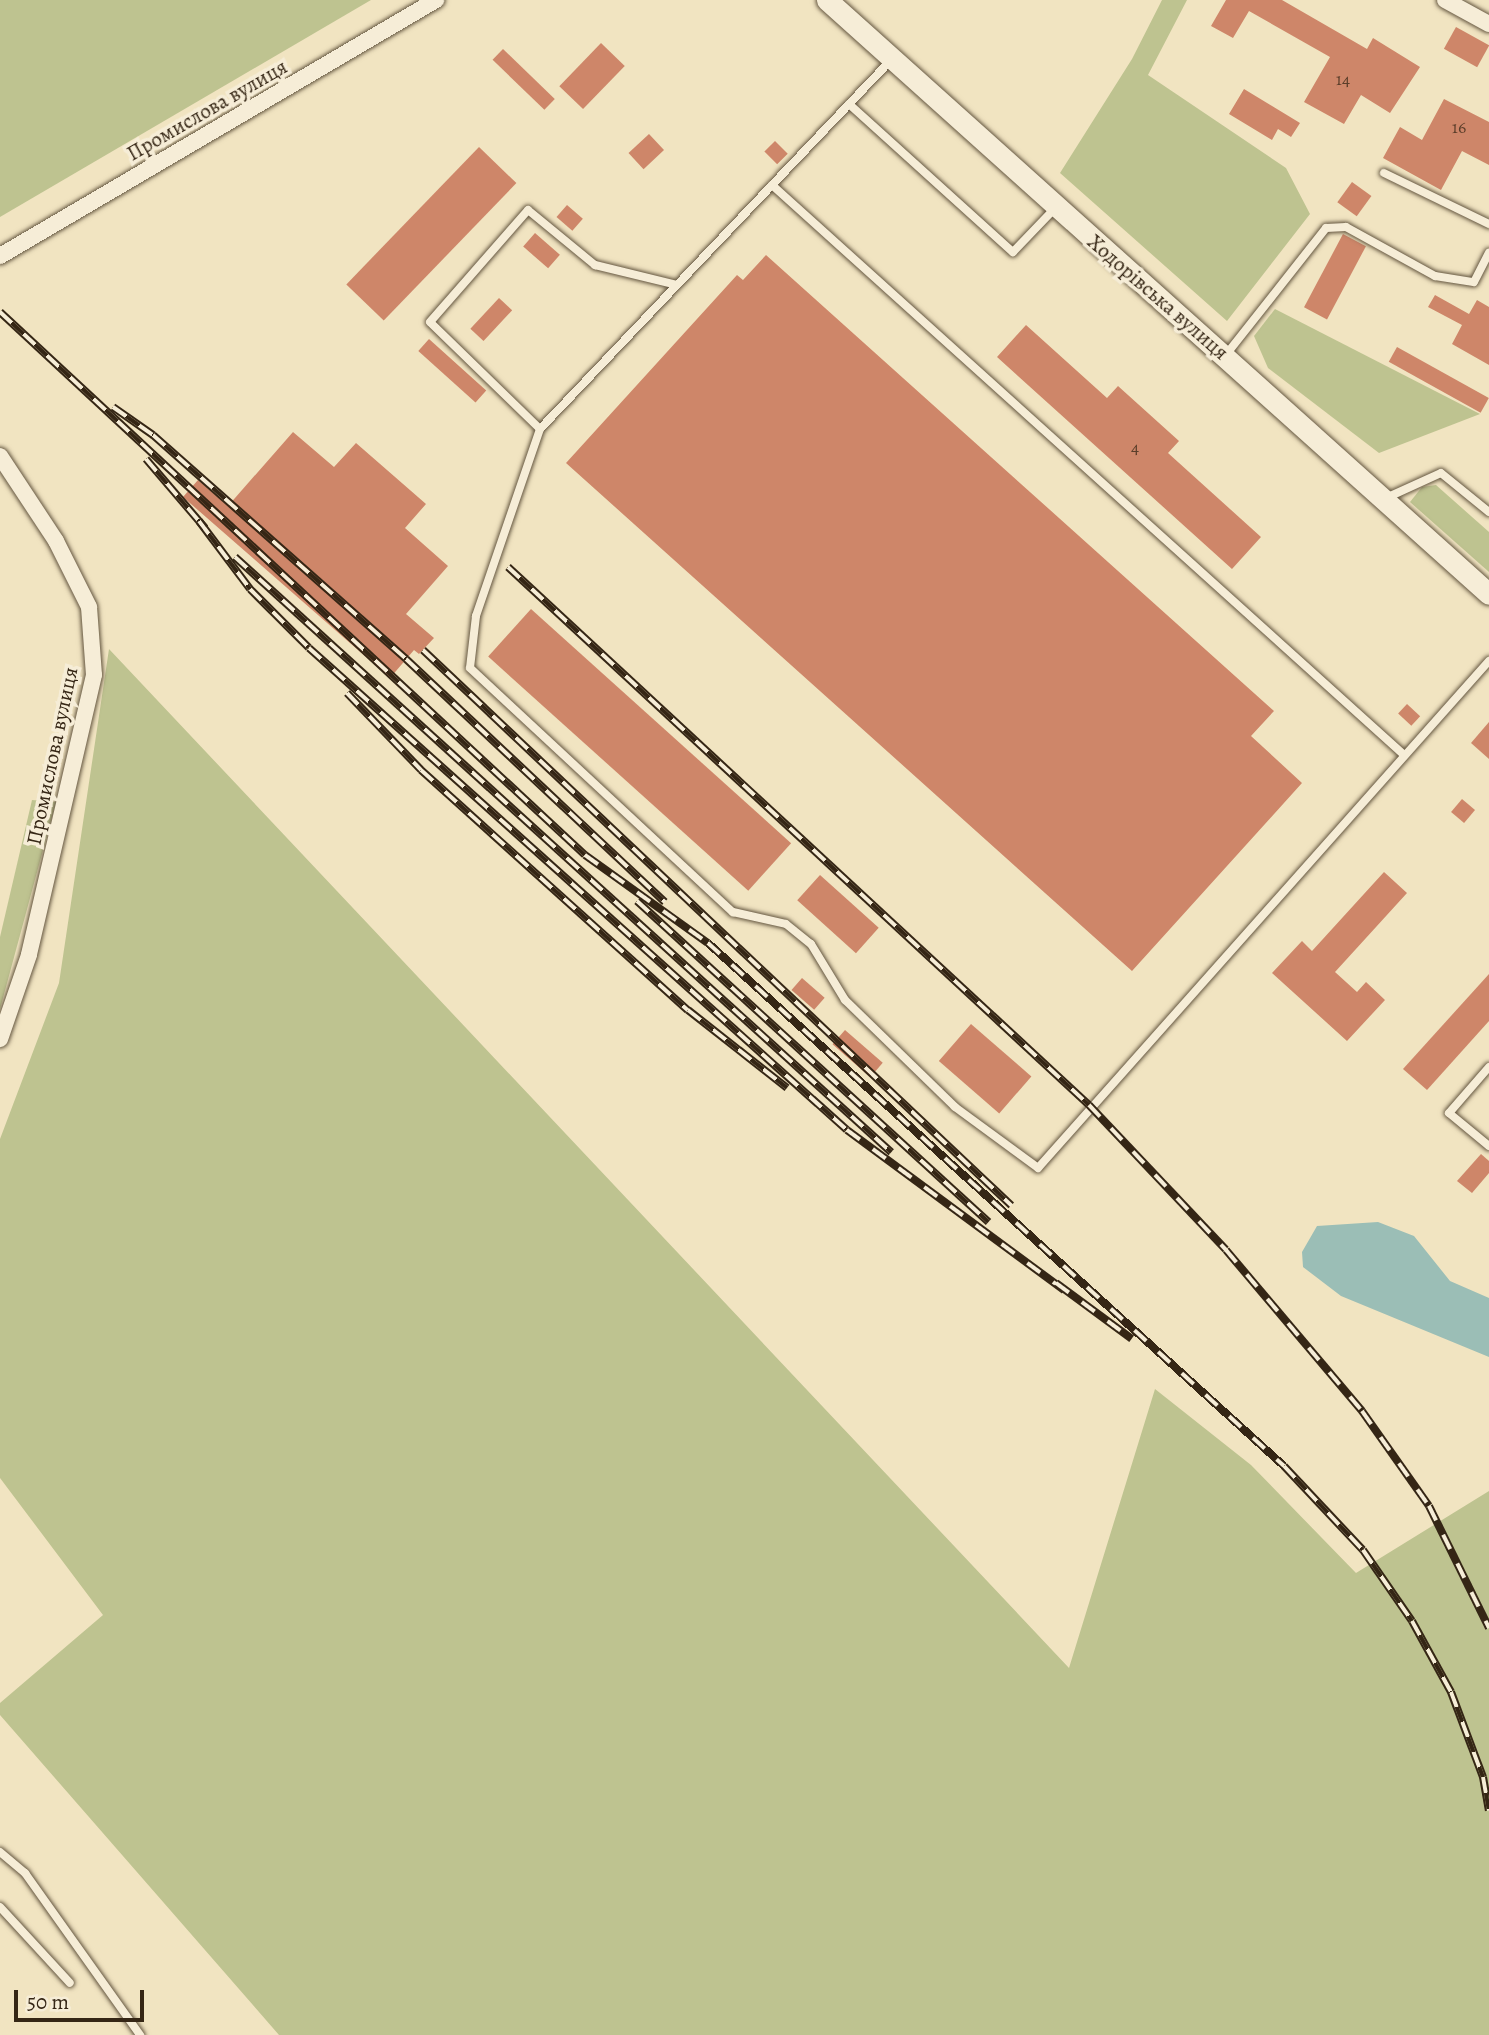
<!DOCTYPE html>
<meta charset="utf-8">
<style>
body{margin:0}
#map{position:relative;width:1489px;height:2035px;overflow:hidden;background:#f1e4c1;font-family:Alegreya,serif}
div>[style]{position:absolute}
.green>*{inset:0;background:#bec390}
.water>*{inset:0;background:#9bbeb6}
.building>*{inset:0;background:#ce8669;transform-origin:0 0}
.roads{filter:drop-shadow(0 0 2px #645640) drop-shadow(0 0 2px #645640)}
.service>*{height:8px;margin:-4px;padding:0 4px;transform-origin:4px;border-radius:4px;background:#f6edd7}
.minor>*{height:16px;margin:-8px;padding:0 8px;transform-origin:8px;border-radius:8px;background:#f6edd7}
.secondary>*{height:21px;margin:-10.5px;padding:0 10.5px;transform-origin:10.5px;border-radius:10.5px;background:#f6edd7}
.rail>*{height:8px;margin-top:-4px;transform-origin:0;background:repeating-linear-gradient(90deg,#f6edd7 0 16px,#352615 0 32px);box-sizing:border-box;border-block:2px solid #352615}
span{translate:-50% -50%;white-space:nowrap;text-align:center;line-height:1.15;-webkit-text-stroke:7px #f6edd7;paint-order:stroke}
.number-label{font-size:18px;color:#5b3e2a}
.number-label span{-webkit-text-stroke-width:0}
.street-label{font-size:21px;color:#352615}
.scale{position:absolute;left:14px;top:1990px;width:130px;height:32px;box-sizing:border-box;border:4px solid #352615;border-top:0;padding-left:9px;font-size:21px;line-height:24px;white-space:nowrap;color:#352615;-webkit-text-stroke:5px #f6edd7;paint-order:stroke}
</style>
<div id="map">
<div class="green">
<i style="clip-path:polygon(0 0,371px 0,0 217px)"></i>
<i style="clip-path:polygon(1162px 0,1187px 0,1148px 75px,1286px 168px,1310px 214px,1227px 321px,1060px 173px,1132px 59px)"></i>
<i style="clip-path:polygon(1275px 309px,1480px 414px,1379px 453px,1268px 368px,1254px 336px)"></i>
<i style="clip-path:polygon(1436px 485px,1489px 532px,1489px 572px,1410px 502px,1422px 487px)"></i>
<i style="clip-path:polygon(109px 649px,1069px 1668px,1155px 1389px,1251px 1465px,1356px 1573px,1489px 1491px,1489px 2035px,279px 2035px,0 1715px,0 1703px,103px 1615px,0 1478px,0 1139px,59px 983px)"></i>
<i style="clip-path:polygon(32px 800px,56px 802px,0 1009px,0 937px)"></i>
</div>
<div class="water">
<i style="clip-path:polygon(1378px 1222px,1414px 1236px,1450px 1281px,1489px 1298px,1489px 1357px,1341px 1296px,1303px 1267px,1302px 1252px,1317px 1226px)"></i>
</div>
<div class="building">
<i style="clip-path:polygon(1226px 0,1282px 0,1367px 49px,1373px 38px,1420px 67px,1390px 113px,1361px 95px,1344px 124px,1304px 102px,1330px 57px,1249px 11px,1233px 38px,1211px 26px)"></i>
<i style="left:1456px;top:27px;width:38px;height:25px;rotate:29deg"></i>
<i style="left:601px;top:43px;width:33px;height:60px;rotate:44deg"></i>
<i style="left:503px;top:49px;width:72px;height:15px;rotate:44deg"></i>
<i style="clip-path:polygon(1244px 89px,1300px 123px,1291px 137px,1278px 129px,1272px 140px,1229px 114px)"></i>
<i style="clip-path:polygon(1444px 99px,1489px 122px,1489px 165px,1462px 151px,1441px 190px,1383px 158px,1400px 127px,1422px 140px)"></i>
<i style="left:649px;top:134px;width:22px;height:28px;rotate:47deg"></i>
<i style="left:775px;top:141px;width:18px;height:15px;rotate:45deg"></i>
<i style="left:479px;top:147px;width:52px;height:191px;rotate:44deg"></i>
<i style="left:1352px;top:182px;width:24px;height:25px;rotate:36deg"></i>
<i style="left:567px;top:205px;width:21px;height:16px;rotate:41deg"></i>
<i style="left:535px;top:233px;width:33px;height:18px;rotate:41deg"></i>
<i style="left:1343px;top:234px;width:26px;height:83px;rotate:28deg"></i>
<i style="clip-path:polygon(766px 255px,1274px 711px,1251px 736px,1302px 783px,1132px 971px,566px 463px,737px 275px,743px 280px)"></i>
<i style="clip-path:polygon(1435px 295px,1469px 314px,1477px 300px,1489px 307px,1489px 365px,1452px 344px,1462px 325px,1428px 307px)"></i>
<i style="left:499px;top:298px;width:18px;height:42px;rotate:43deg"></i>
<i style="clip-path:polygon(1026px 325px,1107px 398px,1118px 386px,1179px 441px,1168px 453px,1261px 537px,1232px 569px,997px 357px)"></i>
<i style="left:429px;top:339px;width:77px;height:16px;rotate:42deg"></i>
<i style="left:1397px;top:347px;width:105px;height:17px;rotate:29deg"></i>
<i style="clip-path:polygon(293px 432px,334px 467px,356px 443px,426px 504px,405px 528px,448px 566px,406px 614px,434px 638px,419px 654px,414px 650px,390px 678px,183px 497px,198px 480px,228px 506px)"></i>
<i style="left:531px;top:609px;width:350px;height:64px;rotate:42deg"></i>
<i style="left:1407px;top:704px;width:18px;height:13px;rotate:43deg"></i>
<i style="clip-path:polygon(1489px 722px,1489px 759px,1471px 743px)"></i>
<i style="left:1462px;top:799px;width:17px;height:17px;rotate:40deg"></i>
<i style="clip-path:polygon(1384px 872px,1407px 893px,1335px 972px,1357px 992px,1366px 982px,1385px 1000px,1347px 1041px,1272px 973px,1302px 941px,1312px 951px)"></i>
<i style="left:820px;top:875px;width:79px;height:34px;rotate:42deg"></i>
<i style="clip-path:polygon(1489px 974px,1489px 1021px,1427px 1090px,1403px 1069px)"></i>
<i style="left:802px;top:978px;width:30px;height:16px;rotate:41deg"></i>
<i style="left:971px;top:1024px;width:80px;height:49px;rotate:41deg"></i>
<i style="left:845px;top:1030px;width:50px;height:19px;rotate:41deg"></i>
<i style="clip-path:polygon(1481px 1154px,1489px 1161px,1489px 1173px,1472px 1193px,1457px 1181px)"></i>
</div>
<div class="roads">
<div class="service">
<i style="left:891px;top:60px;width:509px;rotate:133.57deg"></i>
<i style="left:540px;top:429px;width:198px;rotate:108.9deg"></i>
<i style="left:476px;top:616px;width:52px;rotate:96.6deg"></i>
<i style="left:470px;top:668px;width:359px;rotate:42.9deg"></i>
<i style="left:733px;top:912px;width:54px;rotate:12.8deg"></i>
<i style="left:786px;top:924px;width:32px;rotate:39deg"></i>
<i style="left:811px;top:944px;width:66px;rotate:58.7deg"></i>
<i style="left:845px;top:1000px;width:153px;rotate:44.2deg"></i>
<i style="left:955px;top:1107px;width:103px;rotate:36.3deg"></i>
<i style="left:1038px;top:1168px;width:679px;rotate:-48.35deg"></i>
<i style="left:849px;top:104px;width:221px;rotate:42.1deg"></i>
<i style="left:1013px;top:252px;width:61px;rotate:-46.3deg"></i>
<i style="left:1384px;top:173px;width:117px;rotate:25.9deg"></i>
<i style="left:772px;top:185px;width:850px;rotate:42.04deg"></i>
<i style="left:1225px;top:356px;width:163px;rotate:-51.7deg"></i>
<i style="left:1326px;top:228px;width:20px;rotate:-3deg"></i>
<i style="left:1346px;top:227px;width:102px;rotate:28.8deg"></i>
<i style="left:1435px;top:276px;width:39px;rotate:9deg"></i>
<i style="left:1474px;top:282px;width:33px;rotate:-63deg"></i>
<i style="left:540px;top:429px;width:153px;rotate:-135.8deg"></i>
<i style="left:430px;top:322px;width:149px;rotate:-48.8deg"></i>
<i style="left:528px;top:210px;width:87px;rotate:39.4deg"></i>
<i style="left:595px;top:265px;width:84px;rotate:13.7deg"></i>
<i style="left:1386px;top:498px;width:60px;rotate:-24.4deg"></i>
<i style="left:1441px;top:473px;width:62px;rotate:39.1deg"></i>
<i style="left:1489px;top:1067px;width:61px;rotate:131deg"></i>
<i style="left:1449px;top:1113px;width:52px;rotate:39.5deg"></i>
<i style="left:0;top:1852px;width:33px;rotate:40deg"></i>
<i style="left:25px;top:1873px;width:199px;rotate:54.6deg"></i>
<i style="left:0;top:1907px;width:103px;rotate:47.4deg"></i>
</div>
<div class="minor">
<i style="left:1445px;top:0;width:50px;rotate:28.6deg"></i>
<i style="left:0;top:256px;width:506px;rotate:-30.42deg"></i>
<i style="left:0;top:456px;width:102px;rotate:56.6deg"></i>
<i style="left:56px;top:541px;width:74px;rotate:63.4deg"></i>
<i style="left:89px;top:607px;width:68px;rotate:85.8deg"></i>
<i style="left:94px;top:675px;width:287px;rotate:103.1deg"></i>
<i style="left:29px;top:955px;width:89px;rotate:109deg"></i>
</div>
<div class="secondary">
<i style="left:827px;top:0;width:889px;rotate:41.9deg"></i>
</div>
</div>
<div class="rail">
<i style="left:0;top:312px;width:798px;rotate:42.87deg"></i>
<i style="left:585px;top:855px;width:151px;rotate:35.6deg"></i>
<i style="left:708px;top:943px;width:778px;rotate:42.24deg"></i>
<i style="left:1284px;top:1466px;width:115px;rotate:46.8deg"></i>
<i style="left:1363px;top:1550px;width:86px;rotate:55.4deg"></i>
<i style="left:1412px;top:1621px;width:81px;rotate:61.2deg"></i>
<i style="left:1451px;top:1692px;width:91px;rotate:69.4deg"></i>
<i style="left:1483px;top:1777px;width:34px;rotate:80deg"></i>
<i style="left:113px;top:407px;width:49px;rotate:35deg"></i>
<i style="left:153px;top:435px;width:338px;rotate:41.5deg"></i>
<i style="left:406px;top:659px;width:355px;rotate:43.2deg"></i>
<i style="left:146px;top:459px;width:91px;rotate:49.5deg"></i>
<i style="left:199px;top:521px;width:85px;rotate:53.1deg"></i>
<i style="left:250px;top:589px;width:83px;rotate:45deg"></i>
<i style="left:309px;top:648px;width:722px;rotate:41.86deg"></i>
<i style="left:847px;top:1130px;width:270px;rotate:36.4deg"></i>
<i style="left:235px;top:557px;width:886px;rotate:42.21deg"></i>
<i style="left:508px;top:567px;width:792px;rotate:42.8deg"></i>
<i style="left:1089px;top:1105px;width:199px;rotate:46.6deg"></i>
<i style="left:1226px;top:1250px;width:211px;rotate:49.8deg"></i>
<i style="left:1362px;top:1411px;width:116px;rotate:54.8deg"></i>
<i style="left:1429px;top:1506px;width:136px;rotate:63.8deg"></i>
<i style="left:423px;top:650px;width:809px;rotate:43.35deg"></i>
<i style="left:347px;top:693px;width:107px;rotate:46.1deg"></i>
<i style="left:421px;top:770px;width:359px;rotate:42deg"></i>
<i style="left:688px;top:1010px;width:126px;rotate:38.2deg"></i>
<i style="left:637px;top:901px;width:476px;rotate:42.4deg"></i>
<i style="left:1056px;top:1283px;width:94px;rotate:36.4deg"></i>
</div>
<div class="number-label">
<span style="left:1343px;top:79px">14</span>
<span style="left:1459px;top:127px">16</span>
<span style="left:1135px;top:447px">4</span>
</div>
<div class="street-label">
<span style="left:207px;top:110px;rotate:-30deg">Промислова вулиця</span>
<span style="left:1158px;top:297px;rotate:41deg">Ходорівська вулиця</span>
<span style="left:52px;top:756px;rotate:-78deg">Промислова вулиця</span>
</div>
<div class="scale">50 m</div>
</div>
